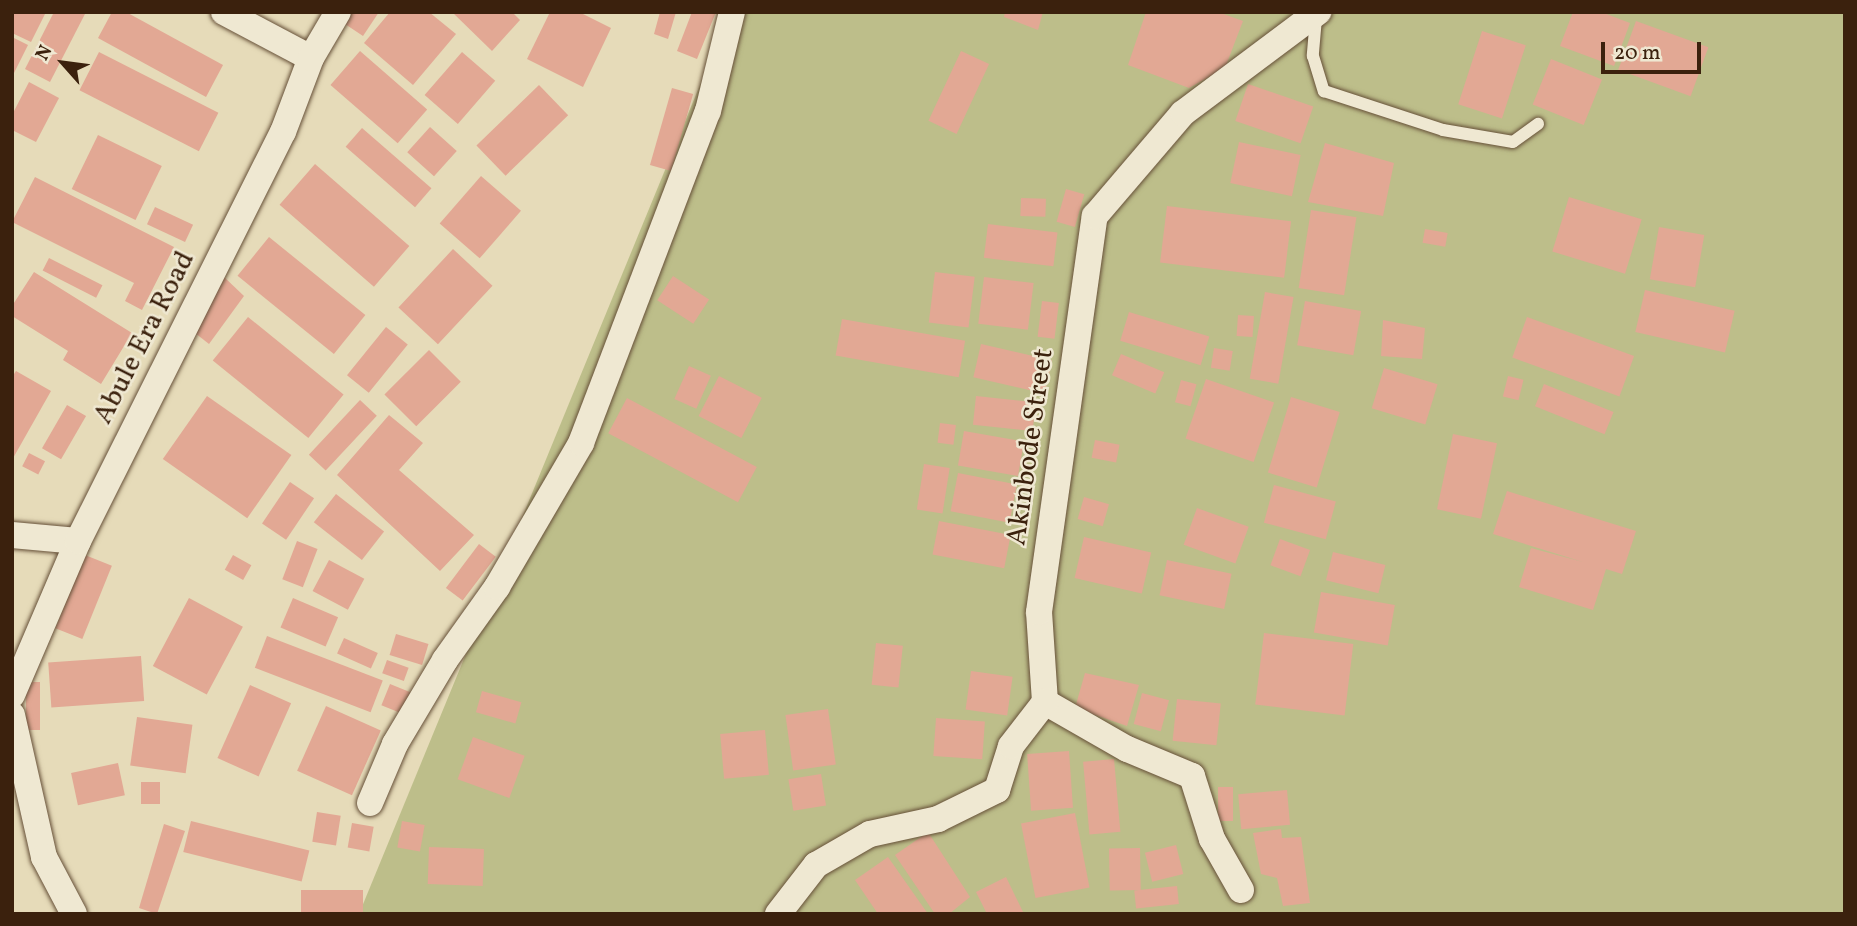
<!DOCTYPE html>
<style>
body{margin:0}
#map{position:relative;width:1857px;height:926px;overflow:hidden;background:#e6dbb9;font-family:Vollkorn,serif}
div>[style]{position:absolute}
.green>*{inset:0;background:#bdbe8a}
.building>*{inset:0;background:#e2a894;transform-origin:0 0}
.roads{filter:drop-shadow(0 0 2px #665038) drop-shadow(0 0 2px #665038)}
.lane>*{height:12px;margin:-6px;padding:0 6px;transform-origin:6px;border-radius:6px;background:#efe8d2}
.street>*{height:26px;margin:-13px;padding:0 13px;transform-origin:13px;border-radius:13px;background:#efe8d2}
span{translate:-50% -50%;white-space:nowrap;text-align:center;line-height:1.15;-webkit-text-stroke:5px #efe8d2;paint-order:stroke}
.street-label{font-size:28px;color:#3b210d}
.frame{position:absolute;inset:0;border:14px solid #3b210d;pointer-events:none}
.north{position:absolute;left:28px;top:28px;width:70px;height:70px;-webkit-text-stroke:5px #efe8d2;paint-order:stroke;rotate:298deg;font-size:19px;font-weight:700;line-height:28px;text-align:center;color:#3b210d}
.north::after{content:'';display:block;margin:auto;width:24px;height:32px;background:#3b210d;clip-path:polygon(50% 0,100% 100%,50% 72%,0 100%)}
.scale{position:absolute;left:1601px;top:42px;width:100px;height:32px;box-sizing:border-box;border:4px solid #3b210d;border-top:0;padding-left:9px;font-size:21px;line-height:24px;white-space:nowrap;color:#3b210d;-webkit-text-stroke:5px #efe8d2;paint-order:stroke}
</style>
<div id="map">
<div class="green">
<i style="clip-path:polygon(730px 12px,1845px 12px,1845px 914px,359px 914px)"></i>
</div>
<div class="building">
<i style="clip-path:polygon(12px 12px,46px 12px,31px 42px,12px 33px)"></i>
<i style="clip-path:polygon(54px 12px,86px 12px,50px 82px,25px 69px)"></i>
<i style="clip-path:polygon(112px 12px,126px 12px,223px 65px,206px 97px,98px 38px)"></i>
<i style="clip-path:polygon(349px 12px,379px 12px,363px 36px,342px 22px)"></i>
<i style="clip-path:polygon(390px 12px,429px 12px,456px 34px,413px 85px,364px 43px)"></i>
<i style="clip-path:polygon(452px 12px,512px 12px,520px 20px,492px 51px)"></i>
<i style="clip-path:polygon(550px 12px,579px 12px,611px 28px,583px 87px,527px 59px)"></i>
<i style="clip-path:polygon(660px 12px,676px 12px,668px 39px,654px 34px)"></i>
<i style="clip-path:polygon(692px 12px,716px 12px,697px 59px,677px 51px)"></i>
<i style="clip-path:polygon(1005px 12px,1043px 12px,1038px 30px,1004px 17px)"></i>
<i style="clip-path:polygon(1146px 12px,1218px 12px,1243px 21px,1225px 68px,1189px 88px,1128px 65px)"></i>
<i style="clip-path:polygon(1573px 12px,1601px 12px,1630px 23px,1614px 66px,1560px 46px)"></i>
<i style="left:1636px;top:21px;width:77px;height:52px;rotate:20deg"></i>
<i style="left:1482px;top:31px;width:46px;height:77px;rotate:18deg"></i>
<i style="clip-path:polygon(12px 37px,28px 45px,12px 77px)"></i>
<i style="left:360px;top:51px;width:89px;height:45px;rotate:41deg"></i>
<i style="left:961px;top:51px;width:31px;height:77px;rotate:25deg"></i>
<i style="left:99px;top:52px;width:134px;height:43px;rotate:27deg"></i>
<i style="left:462px;top:52px;width:44px;height:57px;rotate:41deg"></i>
<i style="left:1551px;top:59px;width:55px;height:49px;rotate:22deg"></i>
<i style="clip-path:polygon(29px 82px,59px 98px,36px 142px,12px 130px,12px 115px)"></i>
<i style="left:1248px;top:84px;width:69px;height:39px;rotate:19deg"></i>
<i style="left:539px;top:85px;width:42px;height:87px;rotate:46deg"></i>
<i style="left:672px;top:88px;width:22px;height:80px;rotate:16deg"></i>
<i style="left:430px;top:127px;width:36px;height:34px;rotate:42deg"></i>
<i style="left:362px;top:128px;width:92px;height:25px;rotate:41deg"></i>
<i style="left:98px;top:135px;width:71px;height:60px;rotate:26deg"></i>
<i style="left:1239px;top:142px;width:63px;height:42px;rotate:12deg"></i>
<i style="clip-path:polygon(1325px 143px,1394px 163px,1383px 216px,1308px 202px)"></i>
<i style="left:315px;top:164px;width:125px;height:54px;rotate:41deg"></i>
<i style="left:481px;top:176px;width:53px;height:63px;rotate:41deg"></i>
<i style="clip-path:polygon(35px 177px,174px 247px,142px 310px,125px 301px,134px 283px,12px 222px)"></i>
<i style="left:1066px;top:189px;width:19px;height:34px;rotate:16deg"></i>
<i style="left:1569px;top:197px;width:76px;height:57px;rotate:17deg"></i>
<i style="left:1021px;top:198px;width:25px;height:18px;rotate:2deg"></i>
<i style="left:1167px;top:206px;width:125px;height:57px;rotate:7deg"></i>
<i style="left:155px;top:207px;width:42px;height:19px;rotate:25deg"></i>
<i style="left:1311px;top:210px;width:46px;height:79px;rotate:9deg"></i>
<i style="left:988px;top:224px;width:70px;height:34px;rotate:7deg"></i>
<i style="left:1659px;top:227px;width:46px;height:53px;rotate:10deg"></i>
<i style="left:1425px;top:229px;width:23px;height:14px;rotate:10deg"></i>
<i style="left:269px;top:237px;width:124px;height:50px;rotate:39deg"></i>
<i style="left:453px;top:249px;width:54px;height:80px;rotate:43deg"></i>
<i style="left:49px;top:258px;width:60px;height:14px;rotate:27deg"></i>
<i style="clip-path:polygon(34px 272px,132px 333px,101px 384px,63px 360px,68px 351px,12px 316px,12px 306px)"></i>
<i style="left:935px;top:272px;width:40px;height:51px;rotate:7deg"></i>
<i style="clip-path:polygon(223px 276px,244px 296px,209px 344px,190px 329px)"></i>
<i style="left:673px;top:276px;width:43px;height:29px;rotate:33deg"></i>
<i style="left:984px;top:277px;width:50px;height:47px;rotate:7deg"></i>
<i style="left:1645px;top:290px;width:92px;height:43px;rotate:13deg"></i>
<i style="left:1265px;top:292px;width:29px;height:88px;rotate:10deg"></i>
<i style="left:1042px;top:301px;width:17px;height:36px;rotate:7deg"></i>
<i style="left:1305px;top:301px;width:57px;height:45px;rotate:10deg"></i>
<i style="left:1129px;top:312px;width:84px;height:30px;rotate:17deg"></i>
<i style="left:1238px;top:315px;width:16px;height:21px;rotate:4deg"></i>
<i style="left:248px;top:317px;width:123px;height:56px;rotate:39deg"></i>
<i style="left:1527px;top:317px;width:114px;height:43px;rotate:20deg"></i>
<i style="left:842px;top:319px;width:125px;height:37px;rotate:10deg"></i>
<i style="clip-path:polygon(1383px 320px,1425px 328px,1422px 359px,1381px 356px)"></i>
<i style="left:386px;top:327px;width:28px;height:62px;rotate:39deg"></i>
<i style="left:981px;top:344px;width:73px;height:34px;rotate:13deg"></i>
<i style="left:1214px;top:348px;width:19px;height:20px;rotate:9deg"></i>
<i style="left:429px;top:350px;width:45px;height:63px;rotate:45deg"></i>
<i style="left:1121px;top:354px;width:47px;height:23px;rotate:23deg"></i>
<i style="left:689px;top:366px;width:24px;height:36px;rotate:24deg"></i>
<i style="left:1384px;top:368px;width:56px;height:42px;rotate:17deg"></i>
<i style="clip-path:polygon(16px 371px,51px 391px,12px 460px,12px 377px)"></i>
<i style="left:719px;top:376px;width:48px;height:45px;rotate:27deg"></i>
<i style="left:1508px;top:376px;width:16px;height:21px;rotate:14deg"></i>
<i style="left:1206px;top:379px;width:72px;height:63px;rotate:19deg"></i>
<i style="left:1181px;top:380px;width:16px;height:23px;rotate:15deg"></i>
<i style="left:1544px;top:384px;width:75px;height:24px;rotate:22deg"></i>
<i style="left:207px;top:396px;width:103px;height:77px;rotate:35deg"></i>
<i style="left:976px;top:396px;width:60px;height:29px;rotate:6deg"></i>
<i style="left:1291px;top:397px;width:51px;height:79px;rotate:17deg"></i>
<i style="left:627px;top:398px;width:147px;height:40px;rotate:28deg"></i>
<i style="left:360px;top:400px;width:23px;height:75px;rotate:43deg"></i>
<i style="left:67px;top:405px;width:22px;height:50px;rotate:30deg"></i>
<i style="clip-path:polygon(389px 415px,423px 443px,399px 470px,474px 535px,440px 571px,337px 475px)"></i>
<i style="left:940px;top:423px;width:16px;height:20px;rotate:7deg"></i>
<i style="left:964px;top:431px;width:61px;height:35px;rotate:10deg"></i>
<i style="left:1453px;top:434px;width:45px;height:77px;rotate:12deg"></i>
<i style="left:1095px;top:440px;width:25px;height:18px;rotate:11deg"></i>
<i style="left:29px;top:453px;width:18px;height:15px;rotate:27deg"></i>
<i style="left:924px;top:464px;width:26px;height:46px;rotate:9deg"></i>
<i style="left:958px;top:473px;width:60px;height:39px;rotate:11deg"></i>
<i style="left:290px;top:482px;width:29px;height:50px;rotate:34deg"></i>
<i style="left:1274px;top:485px;width:64px;height:39px;rotate:15deg"></i>
<i style="clip-path:polygon(1507px 491px,1636px 531px,1622px 574px,1606px 569px,1593px 610px,1519px 587px,1531px 548px,1583px 562px,1493px 534px)"></i>
<i style="left:336px;top:494px;width:61px;height:36px;rotate:38deg"></i>
<i style="left:1084px;top:497px;width:26px;height:23px;rotate:16deg"></i>
<i style="left:1197px;top:508px;width:55px;height:39px;rotate:20deg"></i>
<i style="left:939px;top:521px;width:73px;height:34px;rotate:11deg"></i>
<i style="left:1084px;top:537px;width:69px;height:42px;rotate:13deg"></i>
<i style="left:1280px;top:539px;width:32px;height:28px;rotate:20deg"></i>
<i style="left:297px;top:541px;width:22px;height:41px;rotate:21deg"></i>
<i style="left:479px;top:544px;width:21px;height:55px;rotate:37deg"></i>
<i style="left:1333px;top:552px;width:54px;height:29px;rotate:14deg"></i>
<i style="left:85px;top:555px;width:29px;height:79px;rotate:22deg"></i>
<i style="left:233px;top:555px;width:21px;height:17px;rotate:29deg"></i>
<i style="left:329px;top:560px;width:40px;height:35px;rotate:28deg"></i>
<i style="left:1167px;top:560px;width:66px;height:36px;rotate:12deg"></i>
<i style="left:1321px;top:592px;width:75px;height:41px;rotate:10deg"></i>
<i style="left:189px;top:598px;width:61px;height:77px;rotate:28deg"></i>
<i style="left:293px;top:598px;width:49px;height:32px;rotate:23deg"></i>
<i style="left:1264px;top:633px;width:90px;height:72px;rotate:7deg"></i>
<i style="left:396px;top:634px;width:34px;height:22px;rotate:17deg"></i>
<i style="left:267px;top:636px;width:124px;height:34px;rotate:21deg"></i>
<i style="left:344px;top:638px;width:37px;height:17px;rotate:24deg"></i>
<i style="left:876px;top:643px;width:27px;height:42px;rotate:6deg"></i>
<i style="left:141px;top:656px;width:45px;height:93px;rotate:86deg"></i>
<i style="left:387px;top:660px;width:23px;height:14px;rotate:20deg"></i>
<i style="left:971px;top:671px;width:42px;height:39px;rotate:8deg"></i>
<i style="clip-path:polygon(1085px 673px,1139px 685px,1127px 726px,1075px 708px)"></i>
<i style="left:26px;top:682px;width:14px;height:48px"></i>
<i style="left:390px;top:684px;width:24px;height:23px;rotate:22deg"></i>
<i style="left:250px;top:685px;width:45px;height:80px;rotate:24deg"></i>
<i style="left:482px;top:691px;width:41px;height:22px;rotate:16deg"></i>
<i style="left:1142px;top:693px;width:28px;height:32px;rotate:15deg"></i>
<i style="left:1177px;top:699px;width:44px;height:42px;rotate:6deg"></i>
<i style="left:326px;top:706px;width:60px;height:71px;rotate:24deg"></i>
<i style="left:828px;top:709px;width:56px;height:43px;rotate:82deg"></i>
<i style="left:137px;top:717px;width:56px;height:49px;rotate:8deg"></i>
<i style="left:936px;top:718px;width:49px;height:38px;rotate:4deg"></i>
<i style="left:765px;top:730px;width:45px;height:45px;rotate:85deg"></i>
<i style="left:473px;top:737px;width:55px;height:45px;rotate:20deg"></i>
<i style="left:1069px;top:751px;width:57px;height:42px;rotate:86deg"></i>
<i style="left:1114px;top:759px;width:73px;height:31px;rotate:85deg"></i>
<i style="left:118px;top:763px;width:33px;height:48px;rotate:78deg"></i>
<i style="left:821px;top:774px;width:32px;height:33px;rotate:81deg"></i>
<i style="left:141px;top:782px;width:19px;height:22px"></i>
<i style="left:1218px;top:787px;width:15px;height:34px"></i>
<i style="left:1287px;top:790px;width:35px;height:49px;rotate:85deg"></i>
<i style="left:317px;top:812px;width:24px;height:30px;rotate:9deg"></i>
<i style="left:1075px;top:813px;width:76px;height:55px;rotate:79deg"></i>
<i style="left:191px;top:821px;width:122px;height:32px;rotate:14deg"></i>
<i style="left:402px;top:821px;width:23px;height:27px;rotate:10deg"></i>
<i style="left:352px;top:823px;width:22px;height:25px;rotate:10deg"></i>
<i style="clip-path:polygon(164px 824px,185px 831px,157px 914px,139px 908px)"></i>
<i style="clip-path:polygon(1281px 829px,1282px 838px,1301px 837px,1310px 903px,1283px 906px,1277px 878px,1261px 874px,1253px 833px)"></i>
<i style="clip-path:polygon(928px 832px,970px 897px,949px 914px,935px 914px,895px 855px)"></i>
<i style="left:1176px;top:845px;width:30px;height:32px;rotate:76deg"></i>
<i style="left:429px;top:847px;width:55px;height:37px;rotate:2deg"></i>
<i style="left:1140px;top:848px;width:42px;height:31px;rotate:89deg"></i>
<i style="clip-path:polygon(888px 857px,928px 914px,878px 914px,855px 880px)"></i>
<i style="clip-path:polygon(1006px 877px,1024px 914px,987px 914px,976px 892px)"></i>
<i style="left:1177px;top:886px;width:18px;height:43px;rotate:84deg"></i>
<i style="left:363px;top:890px;width:24px;height:62px;rotate:90deg"></i>
</div>
<div class="roads">
<div class="lane">
<i style="left:1316px;top:18px;width:38px;rotate:95deg"></i>
<i style="left:1313px;top:56px;width:37px;rotate:73deg"></i>
<i style="left:1324px;top:91px;width:125px;rotate:18.1deg"></i>
<i style="left:1443px;top:130px;width:71px;rotate:9.7deg"></i>
<i style="left:1513px;top:142px;width:31px;rotate:-36deg"></i>
</div>
<div class="street">
<i style="left:224px;top:12px;width:98px;rotate:27.9deg"></i>
<i style="left:12px;top:535px;width:66px;rotate:5.2deg"></i>
<i style="left:12px;top:695px;width:168px;rotate:-66.8deg"></i>
<i style="left:78px;top:541px;width:457px;rotate:-63.4deg"></i>
<i style="left:283px;top:132px;width:79px;rotate:-69.3deg"></i>
<i style="left:311px;top:58px;width:53px;rotate:-59.6deg"></i>
<i style="left:12px;top:715px;width:146px;rotate:77.3deg"></i>
<i style="left:44px;top:857px;width:64px;rotate:62.2deg"></i>
<i style="left:370px;top:803px;width:64px;rotate:-67deg"></i>
<i style="left:395px;top:744px;width:98px;rotate:-59.2deg"></i>
<i style="left:445px;top:660px;width:90px;rotate:-54.5deg"></i>
<i style="left:497px;top:587px;width:167px;rotate:-59.7deg"></i>
<i style="left:581px;top:443px;width:355px;rotate:-69.1deg"></i>
<i style="left:708px;top:111px;width:102px;rotate:-76.4deg"></i>
<i style="left:1241px;top:890px;width:59px;rotate:-119.6deg"></i>
<i style="left:1212px;top:839px;width:66px;rotate:-107.6deg"></i>
<i style="left:1192px;top:776px;width:70px;rotate:-157.4deg"></i>
<i style="left:1127px;top:749px;width:95px;rotate:-150.2deg"></i>
<i style="left:1045px;top:702px;width:90px;rotate:-93.8deg"></i>
<i style="left:1039px;top:612px;width:400px;rotate:-82deg"></i>
<i style="left:1095px;top:216px;width:135px;rotate:-49.5deg"></i>
<i style="left:1183px;top:113px;width:169px;rotate:-36.8deg"></i>
<i style="left:778px;top:914px;width:62px;rotate:-52.2deg"></i>
<i style="left:816px;top:865px;width:62px;rotate:-29.9deg"></i>
<i style="left:870px;top:834px;width:70px;rotate:-12.4deg"></i>
<i style="left:938px;top:819px;width:66px;rotate:-26.2deg"></i>
<i style="left:997px;top:790px;width:46px;rotate:-72.3deg"></i>
<i style="left:1011px;top:746px;width:56px;rotate:-52.3deg"></i>
</div>
</div>
<div class="street-label">
<span style="left:145px;top:338px;rotate:-63deg">Abule Era Road</span>
<span style="left:1031px;top:447px;rotate:-82deg">Akinbode Street</span>
</div>
<div class="frame"></div>
<div class="north">N</div>
<div class="scale">20 m</div>
</div>
